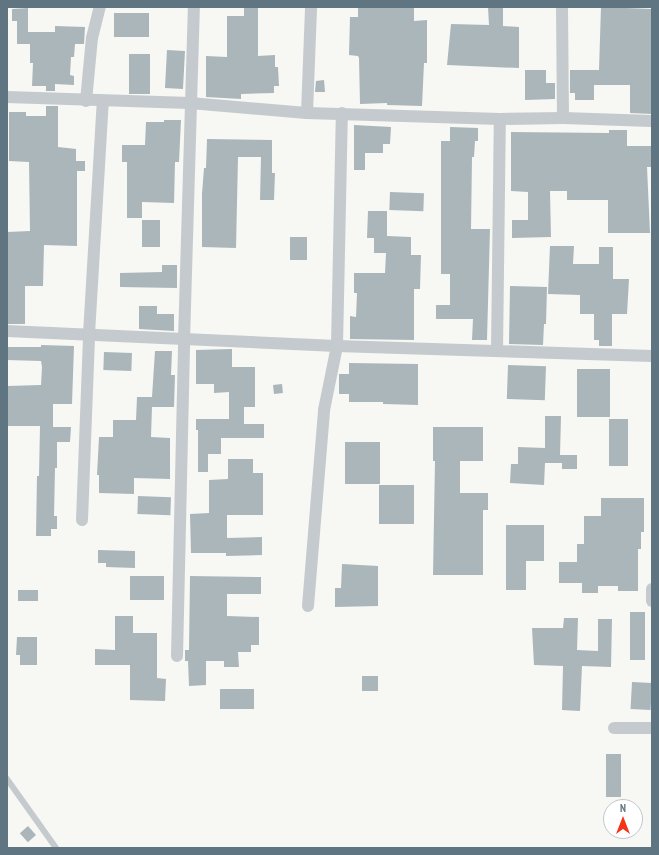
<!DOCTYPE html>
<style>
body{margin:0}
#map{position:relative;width:659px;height:855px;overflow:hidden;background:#f7f7f4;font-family:"PT Sans Narrow",sans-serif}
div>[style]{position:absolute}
.building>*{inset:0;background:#aab6ba;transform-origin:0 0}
.service>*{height:6px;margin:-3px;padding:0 3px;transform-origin:3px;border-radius:3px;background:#c4cacd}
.minor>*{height:12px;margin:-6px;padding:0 6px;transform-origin:6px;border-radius:6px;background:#c4cacd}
span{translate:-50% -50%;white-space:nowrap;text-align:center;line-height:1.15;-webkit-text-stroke:4px #fff;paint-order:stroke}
.frame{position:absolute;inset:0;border:8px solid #5f7682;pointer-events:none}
.north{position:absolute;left:603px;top:799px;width:40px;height:40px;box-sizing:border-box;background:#fff;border:1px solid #bfc8cd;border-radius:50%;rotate:0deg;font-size:11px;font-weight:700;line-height:16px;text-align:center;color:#5f7682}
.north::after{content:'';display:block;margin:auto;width:14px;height:18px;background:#f33518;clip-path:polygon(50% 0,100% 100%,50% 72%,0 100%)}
</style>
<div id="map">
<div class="building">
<i style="clip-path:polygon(244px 7px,258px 7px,258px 56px,275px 55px,275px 67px,278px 67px,279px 86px,274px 86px,274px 93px,241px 94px,241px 99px,206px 97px,206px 56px,227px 57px,227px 16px,244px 16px)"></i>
<i style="clip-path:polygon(358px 7px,414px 7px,414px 21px,427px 20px,427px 63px,424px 63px,422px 106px,387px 105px,387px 103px,360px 104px,359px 58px,358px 56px,349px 55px,350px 17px,358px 17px)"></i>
<i style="clip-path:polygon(488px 7px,503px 7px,503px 26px,519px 27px,519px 68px,447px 65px,451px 24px,489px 25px)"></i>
<i style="clip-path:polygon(601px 7px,652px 9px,652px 114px,630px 113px,630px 85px,594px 85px,594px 100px,575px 100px,575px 93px,570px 93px,570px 70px,599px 70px)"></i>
<i style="clip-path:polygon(28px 8px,28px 32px,55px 32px,55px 26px,85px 27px,84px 44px,75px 44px,74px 57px,71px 57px,70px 75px,74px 76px,74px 85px,55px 84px,55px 91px,46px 91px,46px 86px,32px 86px,33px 63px,30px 63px,30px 44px,17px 44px,17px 21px,12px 21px,12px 9px)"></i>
<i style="left:114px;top:13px;width:35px;height:24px"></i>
<i style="left:167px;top:50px;width:18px;height:38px;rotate:3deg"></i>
<i style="left:129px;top:54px;width:21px;height:40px"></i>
<i style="clip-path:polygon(525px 70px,546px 70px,546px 83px,555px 83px,555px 99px,525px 100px)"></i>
<i style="clip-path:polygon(324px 80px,325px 92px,315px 92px,316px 81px)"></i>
<i style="clip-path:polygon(46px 106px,58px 106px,58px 147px,76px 149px,76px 161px,85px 161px,85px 171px,77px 171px,77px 246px,44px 245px,43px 286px,25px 286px,25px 324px,7px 324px,7px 232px,30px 231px,29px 162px,9px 161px,9px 112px,26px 112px,26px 116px,46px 116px)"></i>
<i style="clip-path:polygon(164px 120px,181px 120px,179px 162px,175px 162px,174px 203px,142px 202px,142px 218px,127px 218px,127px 162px,122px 162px,122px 145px,145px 145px,146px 122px,164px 122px)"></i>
<i style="clip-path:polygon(354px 125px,391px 127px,390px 144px,383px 144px,383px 153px,365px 153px,365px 170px,354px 170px)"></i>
<i style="clip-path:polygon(450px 127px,478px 128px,478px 141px,475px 141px,474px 157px,472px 157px,471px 229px,490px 229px,487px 340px,472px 340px,473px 319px,436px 319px,436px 305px,450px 305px,450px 274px,441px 274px,441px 141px,450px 141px)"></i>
<i style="clip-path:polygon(609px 130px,627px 130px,627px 146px,651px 146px,651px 167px,647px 167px,650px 233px,608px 233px,608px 200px,567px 200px,567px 191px,550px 191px,551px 237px,512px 238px,512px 220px,528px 220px,528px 192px,511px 191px,511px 132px,609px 133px)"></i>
<i style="clip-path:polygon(207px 139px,272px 140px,272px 173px,275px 173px,274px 200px,260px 200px,261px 157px,238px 157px,236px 248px,202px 247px,202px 194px,204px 168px,206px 168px)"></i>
<i style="left:390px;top:192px;width:34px;height:18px;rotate:2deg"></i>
<i style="clip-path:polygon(368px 211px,387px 211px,387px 236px,411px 237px,411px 255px,421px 255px,420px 289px,414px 289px,414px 340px,350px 339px,350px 316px,356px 317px,357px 293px,354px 293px,354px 273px,385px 273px,386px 253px,374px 253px,374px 238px,367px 238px)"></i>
<i style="left:142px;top:220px;width:18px;height:27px"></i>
<i style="left:290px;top:237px;width:17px;height:23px"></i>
<i style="clip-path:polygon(550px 246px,574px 246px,573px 264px,599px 264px,599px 247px,613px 247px,613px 279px,629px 279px,627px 314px,612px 314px,612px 346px,599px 346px,599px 340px,594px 340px,594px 314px,580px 314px,580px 295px,548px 294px)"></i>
<i style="clip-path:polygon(162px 265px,177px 265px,177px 288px,120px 287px,120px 273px,162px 272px)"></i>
<i style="clip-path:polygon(510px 286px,547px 287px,546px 324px,544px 324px,543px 345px,509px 344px)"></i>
<i style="clip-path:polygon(139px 306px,157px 306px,157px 314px,174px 314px,174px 331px,139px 329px)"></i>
<i style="clip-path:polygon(41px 345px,74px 346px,72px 404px,53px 404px,53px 427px,71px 427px,70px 442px,57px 442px,57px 468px,55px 468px,54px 516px,57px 516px,57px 529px,51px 529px,51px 536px,36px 536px,37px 476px,39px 476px,40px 426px,7px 426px,7px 386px,41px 385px,42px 367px,41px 361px,7px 360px,7px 347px,41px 347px)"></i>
<i style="clip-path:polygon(232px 349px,232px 367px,255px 367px,255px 407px,244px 407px,244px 424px,264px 424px,264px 438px,221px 438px,221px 454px,208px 454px,208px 472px,198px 472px,198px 430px,196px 430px,196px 419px,229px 419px,229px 392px,214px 393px,214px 384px,196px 384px,196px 350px)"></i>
<i style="clip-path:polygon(155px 351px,172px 351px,171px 375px,175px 375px,174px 407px,152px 407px,151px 437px,170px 438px,170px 479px,134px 478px,134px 494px,99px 493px,99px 475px,97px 475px,99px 437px,113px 437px,113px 420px,136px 420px,137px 397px,152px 397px)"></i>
<i style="left:104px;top:352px;width:28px;height:18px;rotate:2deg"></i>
<i style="clip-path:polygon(349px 363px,418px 364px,418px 405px,383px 404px,383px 402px,349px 402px,349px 394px,339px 394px,339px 374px,349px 374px)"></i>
<i style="left:508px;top:365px;width:38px;height:34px;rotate:2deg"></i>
<i style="left:577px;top:369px;width:33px;height:48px"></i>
<i style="left:282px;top:384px;width:9px;height:9px;rotate:84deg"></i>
<i style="clip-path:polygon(545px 416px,561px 416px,560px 455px,577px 455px,577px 469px,562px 469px,562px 463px,545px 463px,544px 485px,510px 483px,511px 464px,518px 464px,518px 447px,545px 448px)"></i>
<i style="left:609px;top:419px;width:19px;height:47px"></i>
<i style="clip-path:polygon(433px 427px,483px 427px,483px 461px,460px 461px,460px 493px,488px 493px,488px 510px,483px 510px,483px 575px,433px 575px,435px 461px,433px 461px)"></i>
<i style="left:345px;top:442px;width:35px;height:42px"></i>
<i style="clip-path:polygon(228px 459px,253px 459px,253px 473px,263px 473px,263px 515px,227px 515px,227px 538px,262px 537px,262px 555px,226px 556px,226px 553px,191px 553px,190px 514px,209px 513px,209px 480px,228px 479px)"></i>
<i style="left:379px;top:485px;width:35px;height:39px"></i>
<i style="left:138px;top:496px;width:33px;height:18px;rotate:2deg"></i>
<i style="clip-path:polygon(601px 498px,644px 498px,644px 532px,641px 532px,641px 549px,638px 549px,638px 591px,618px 591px,618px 586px,598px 586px,598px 593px,582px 593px,582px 583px,559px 583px,559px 562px,577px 562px,577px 544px,584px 544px,584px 516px,601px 516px)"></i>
<i style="clip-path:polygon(506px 525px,544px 525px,544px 561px,526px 561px,526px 590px,506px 590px)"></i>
<i style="clip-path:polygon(98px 550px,135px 551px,135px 568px,106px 567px,106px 563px,98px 563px)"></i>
<i style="clip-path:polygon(342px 564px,378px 566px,378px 606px,335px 607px,335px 588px,341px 588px)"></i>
<i style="left:130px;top:576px;width:34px;height:24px"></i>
<i style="clip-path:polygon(190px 576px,261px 577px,261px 594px,227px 594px,227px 616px,259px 617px,259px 645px,251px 645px,251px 652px,238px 652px,239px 667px,224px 667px,224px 661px,206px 661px,206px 685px,189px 686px,188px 661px,185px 661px,185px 650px,189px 650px)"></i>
<i style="left:18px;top:590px;width:20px;height:11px"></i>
<i style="left:630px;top:612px;width:15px;height:48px"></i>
<i style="clip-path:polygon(115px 616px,133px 616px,133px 633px,157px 633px,157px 678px,166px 679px,165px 701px,130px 700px,130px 665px,95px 665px,95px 649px,115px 650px)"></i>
<i style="clip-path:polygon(564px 618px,578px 618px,577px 650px,598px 651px,598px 619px,612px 619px,611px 667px,582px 666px,580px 711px,562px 710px,563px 666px,534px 665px,532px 628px,563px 628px)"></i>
<i style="clip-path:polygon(17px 637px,37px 637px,37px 665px,20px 665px,20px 655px,16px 655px)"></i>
<i style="left:378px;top:676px;width:15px;height:16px;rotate:90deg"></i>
<i style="left:632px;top:682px;width:20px;height:27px;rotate:3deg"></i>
<i style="left:254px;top:689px;width:20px;height:34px;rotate:90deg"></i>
<i style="left:606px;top:754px;width:15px;height:43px"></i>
<i style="left:28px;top:826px;width:12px;height:11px;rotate:48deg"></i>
</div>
<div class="service">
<i style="left:7px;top:779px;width:85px;rotate:54.6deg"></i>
</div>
<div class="minor">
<i style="left:562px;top:7px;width:111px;rotate:89.5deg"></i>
<i style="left:7px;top:97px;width:183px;rotate:1.9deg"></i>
<i style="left:190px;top:103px;width:117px;rotate:4.9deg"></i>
<i style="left:307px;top:113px;width:193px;rotate:1.8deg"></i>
<i style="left:500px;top:119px;width:63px;rotate:-0.9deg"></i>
<i style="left:563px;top:118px;width:89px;rotate:1.9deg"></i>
<i style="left:86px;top:101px;width:63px;rotate:-84.6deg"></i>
<i style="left:92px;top:38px;width:32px;rotate:-76deg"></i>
<i style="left:307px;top:113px;width:106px;rotate:-87.8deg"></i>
<i style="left:7px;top:331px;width:330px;rotate:2.6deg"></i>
<i style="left:337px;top:346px;width:315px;rotate:1.8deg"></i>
<i style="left:497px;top:351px;width:232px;rotate:-89.3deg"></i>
<i style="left:82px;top:520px;width:186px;rotate:-87.8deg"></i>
<i style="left:89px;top:334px;width:234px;rotate:-86.6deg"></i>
<i style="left:652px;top:601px;width:12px;rotate:-90deg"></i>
<i style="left:308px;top:606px;width:197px;rotate:-85.3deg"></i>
<i style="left:324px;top:410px;width:65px;rotate:-78.5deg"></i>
<i style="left:337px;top:346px;width:233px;rotate:-88.8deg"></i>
<i style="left:177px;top:656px;width:316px;rotate:-88.7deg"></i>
<i style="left:184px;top:340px;width:333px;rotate:-88.3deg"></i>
<i style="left:614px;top:728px;width:38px"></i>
</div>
<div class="frame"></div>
<div class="north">N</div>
</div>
